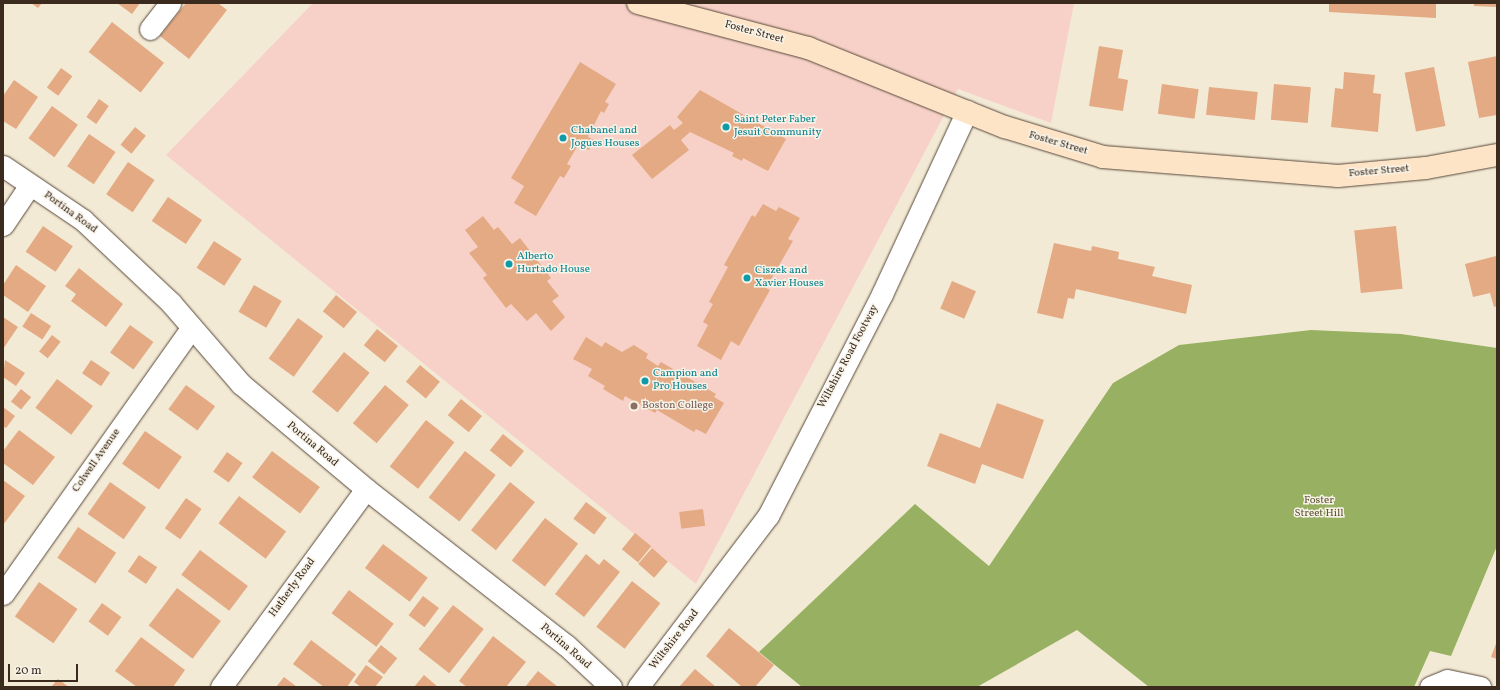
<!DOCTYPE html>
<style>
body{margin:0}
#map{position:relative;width:1500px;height:690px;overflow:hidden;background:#f3ead5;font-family:Vollkorn,serif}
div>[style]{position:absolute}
.built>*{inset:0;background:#f7d1c7}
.forest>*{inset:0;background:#98b062}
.building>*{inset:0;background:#e3aa84;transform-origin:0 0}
.roads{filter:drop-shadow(0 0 1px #574739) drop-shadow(0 0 1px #574739)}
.street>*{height:21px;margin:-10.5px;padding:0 10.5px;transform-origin:10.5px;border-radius:10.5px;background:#fff}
.secondary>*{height:22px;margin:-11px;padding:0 11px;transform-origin:11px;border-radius:11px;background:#fee4c6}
.dots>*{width:11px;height:11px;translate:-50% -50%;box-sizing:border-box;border:2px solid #f7f3e8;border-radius:50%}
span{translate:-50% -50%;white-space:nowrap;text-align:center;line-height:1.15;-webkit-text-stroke:3px #f7f3e8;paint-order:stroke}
.street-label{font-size:11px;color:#3b2a1e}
.culture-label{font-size:11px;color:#0d838f}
.left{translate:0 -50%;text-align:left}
.education-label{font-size:11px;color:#785e54}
.park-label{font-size:11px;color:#5c5332}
.frame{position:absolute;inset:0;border:4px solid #3b2a1e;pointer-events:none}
.scale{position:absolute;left:8px;top:664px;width:70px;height:18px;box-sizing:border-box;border:2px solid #3b2a1e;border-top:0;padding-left:5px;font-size:12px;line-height:14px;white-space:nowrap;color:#3b2a1e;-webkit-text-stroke:3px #f7f3e8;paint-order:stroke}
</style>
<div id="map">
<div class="built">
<i style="clip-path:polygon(313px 3px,1074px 3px,1051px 123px,958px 89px,696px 584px,166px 155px)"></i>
</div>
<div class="forest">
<i style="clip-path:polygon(1311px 330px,1401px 334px,1497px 348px,1497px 546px,1451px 656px,1430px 651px,1414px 687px,1149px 687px,1077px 630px,977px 687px,802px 687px,759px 652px,915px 504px,989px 566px,1113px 383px,1179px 345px)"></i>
</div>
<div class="building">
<i style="clip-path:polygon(31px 3px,42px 3px,38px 8px)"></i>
<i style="clip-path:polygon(117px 3px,140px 3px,132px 14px)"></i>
<i style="clip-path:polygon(186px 3px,218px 3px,227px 10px,189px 59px,160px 36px)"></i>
<i style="clip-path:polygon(1329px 3px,1436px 3px,1436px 18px,1329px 12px)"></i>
<i style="clip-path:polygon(1474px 3px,1497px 3px,1497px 7px,1474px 6px)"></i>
<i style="left:112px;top:22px;width:66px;height:38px;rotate:38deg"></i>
<i style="clip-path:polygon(1099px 46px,1123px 50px,1118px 78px,1128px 80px,1123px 111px,1089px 106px)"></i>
<i style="clip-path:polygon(1497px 56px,1497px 115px,1479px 118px,1468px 62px)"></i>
<i style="clip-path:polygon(580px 62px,616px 84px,605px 102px,609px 104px,604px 113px,601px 111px,588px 137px,594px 140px,589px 150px,578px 145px,567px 164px,571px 166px,564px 178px,560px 176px,536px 216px,514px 203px,524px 186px,511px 178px)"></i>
<i style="left:1434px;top:67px;width:60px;height:30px;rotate:79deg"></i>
<i style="left:61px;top:68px;width:14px;height:24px;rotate:36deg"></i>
<i style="clip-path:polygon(1344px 72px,1375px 75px,1373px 93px,1381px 94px,1378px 132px,1331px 127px,1335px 88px,1343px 89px)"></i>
<i style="clip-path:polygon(14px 80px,38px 97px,16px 129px,3px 121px,3px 96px)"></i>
<i style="left:1162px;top:84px;width:37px;height:30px;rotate:8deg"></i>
<i style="left:1274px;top:84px;width:37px;height:36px;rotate:5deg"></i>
<i style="left:1209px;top:87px;width:49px;height:28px;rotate:6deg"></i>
<i style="clip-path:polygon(700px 90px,786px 139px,768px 171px,743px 158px,742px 161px,732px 156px,734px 153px,690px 132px,681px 140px,689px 150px,652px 179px,632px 155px,670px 125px,674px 130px,683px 123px,677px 117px)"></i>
<i style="left:99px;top:99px;width:12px;height:22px;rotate:35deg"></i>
<i style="left:52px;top:106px;width:32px;height:40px;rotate:36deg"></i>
<i style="left:135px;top:127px;width:14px;height:23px;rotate:39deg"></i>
<i style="left:89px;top:134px;width:32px;height:39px;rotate:34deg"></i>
<i style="left:128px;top:162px;width:32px;height:39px;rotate:34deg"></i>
<i style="left:168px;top:197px;width:41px;height:29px;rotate:34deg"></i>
<i style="clip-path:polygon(763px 204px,776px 211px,779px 207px,800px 218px,788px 239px,793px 241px,766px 288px,770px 290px,739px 346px,731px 341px,721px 360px,697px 346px,708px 325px,703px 322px,713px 304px,709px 302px,728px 267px,724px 265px,752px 215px,755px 217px)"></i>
<i style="clip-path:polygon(483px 216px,494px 230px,498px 227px,512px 244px,520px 238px,551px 278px,547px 281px,559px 296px,552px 301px,565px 317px,551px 331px,536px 313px,527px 321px,511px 304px,506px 308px,483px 278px,487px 275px,469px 253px,478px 247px,465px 230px)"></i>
<i style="left:43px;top:226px;width:36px;height:31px;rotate:34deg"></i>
<i style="left:1396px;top:226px;width:63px;height:42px;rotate:84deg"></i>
<i style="left:214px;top:241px;width:33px;height:32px;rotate:33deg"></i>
<i style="clip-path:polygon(1054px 243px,1091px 251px,1092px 246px,1119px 252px,1118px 259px,1155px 267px,1152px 276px,1192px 285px,1186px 314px,1076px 289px,1074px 299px,1068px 298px,1063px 319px,1037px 313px)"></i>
<i style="clip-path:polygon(1496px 256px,1497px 306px,1494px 307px,1490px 293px,1473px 297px,1465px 264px)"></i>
<i style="clip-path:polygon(16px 265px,46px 286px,28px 312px,3px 295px,3px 285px)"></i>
<i style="clip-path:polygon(79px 268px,123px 304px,106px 327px,71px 301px,76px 294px,65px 286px)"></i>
<i style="left:952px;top:281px;width:26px;height:30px;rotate:23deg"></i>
<i style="left:254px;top:285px;width:32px;height:31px;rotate:30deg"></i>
<i style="left:336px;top:295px;width:27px;height:21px;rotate:39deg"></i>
<i style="left:31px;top:313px;width:24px;height:16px;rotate:33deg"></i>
<i style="clip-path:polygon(3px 317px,18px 327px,3px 349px)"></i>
<i style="left:298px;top:318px;width:31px;height:50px;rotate:36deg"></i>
<i style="left:130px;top:325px;width:29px;height:34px;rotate:36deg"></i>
<i style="left:377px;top:329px;width:27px;height:21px;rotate:39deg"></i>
<i style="left:52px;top:335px;width:11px;height:21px;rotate:38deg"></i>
<i style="clip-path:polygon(586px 337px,602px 347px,605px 342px,622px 352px,634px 345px,648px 354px,646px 358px,658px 366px,661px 362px,716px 394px,714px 397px,724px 403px,706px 434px,696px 429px,694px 432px,657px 410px,655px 413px,625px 396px,623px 401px,603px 389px,605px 386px,588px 376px,592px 369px,573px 359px)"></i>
<i style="left:344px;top:352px;width:33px;height:51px;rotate:39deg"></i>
<i style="clip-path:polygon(5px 360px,25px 373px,16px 386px,3px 377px)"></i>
<i style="left:91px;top:360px;width:23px;height:16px;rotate:34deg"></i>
<i style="left:420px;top:365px;width:26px;height:22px;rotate:40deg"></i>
<i style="left:57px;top:379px;width:45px;height:36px;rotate:37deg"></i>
<i style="left:186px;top:385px;width:36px;height:30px;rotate:36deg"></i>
<i style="left:385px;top:385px;width:31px;height:50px;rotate:40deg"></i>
<i style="left:21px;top:389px;width:13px;height:16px;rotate:39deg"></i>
<i style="left:461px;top:399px;width:27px;height:21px;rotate:39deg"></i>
<i style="clip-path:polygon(997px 403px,1044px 420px,1023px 479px,982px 464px,975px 484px,927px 466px,940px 433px,980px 448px)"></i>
<i style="clip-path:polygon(3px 407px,15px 416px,6px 428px,3px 426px)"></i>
<i style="left:426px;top:420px;width:36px;height:59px;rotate:38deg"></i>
<i style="clip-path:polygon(19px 430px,55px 457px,33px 485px,3px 463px,3px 451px)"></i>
<i style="left:145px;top:431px;width:45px;height:40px;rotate:35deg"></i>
<i style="left:503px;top:434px;width:27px;height:21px;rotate:39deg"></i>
<i style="left:272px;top:451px;width:60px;height:33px;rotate:37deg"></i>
<i style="left:465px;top:451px;width:39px;height:59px;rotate:38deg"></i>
<i style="left:227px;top:452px;width:19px;height:24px;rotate:35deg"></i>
<i style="clip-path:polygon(3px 480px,25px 496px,3px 525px)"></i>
<i style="left:110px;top:482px;width:44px;height:39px;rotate:35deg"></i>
<i style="left:510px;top:482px;width:32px;height:62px;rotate:39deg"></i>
<i style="left:239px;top:496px;width:59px;height:34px;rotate:37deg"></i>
<i style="left:186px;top:498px;width:19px;height:37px;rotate:35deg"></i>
<i style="left:586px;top:502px;width:26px;height:21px;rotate:37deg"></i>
<i style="left:703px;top:509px;width:17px;height:24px;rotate:83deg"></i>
<i style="left:545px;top:518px;width:42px;height:54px;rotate:38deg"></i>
<i style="left:78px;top:527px;width:46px;height:37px;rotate:34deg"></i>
<i style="left:635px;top:533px;width:21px;height:21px;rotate:39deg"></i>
<i style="left:383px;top:544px;width:56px;height:30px;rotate:37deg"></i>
<i style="left:652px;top:548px;width:21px;height:21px;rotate:41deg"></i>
<i style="left:200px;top:550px;width:60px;height:31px;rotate:37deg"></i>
<i style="clip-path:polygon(586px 554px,599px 565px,604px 559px,620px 572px,584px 617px,555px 594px)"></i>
<i style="left:139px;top:555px;width:22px;height:20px;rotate:34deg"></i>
<i style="left:632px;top:581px;width:36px;height:58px;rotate:38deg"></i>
<i style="left:39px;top:582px;width:47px;height:42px;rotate:35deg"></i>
<i style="left:177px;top:588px;width:55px;height:47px;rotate:37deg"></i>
<i style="left:349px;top:590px;width:56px;height:29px;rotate:37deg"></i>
<i style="left:423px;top:596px;width:20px;height:24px;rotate:37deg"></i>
<i style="left:102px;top:603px;width:24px;height:23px;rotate:36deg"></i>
<i style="left:453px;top:605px;width:39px;height:56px;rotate:38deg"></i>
<i style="clip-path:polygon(729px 628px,774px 665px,755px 687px,742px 687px,706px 656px)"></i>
<i style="clip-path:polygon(493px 636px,526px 662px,506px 687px,467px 687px,459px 681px)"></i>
<i style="clip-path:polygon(141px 637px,185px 670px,173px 687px,137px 687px,115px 671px)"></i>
<i style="clip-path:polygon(311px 640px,356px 674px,347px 687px,324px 687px,293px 664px)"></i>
<i style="clip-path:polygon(1497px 641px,1497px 659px,1491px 657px)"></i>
<i style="left:381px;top:645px;width:21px;height:21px;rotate:39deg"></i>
<i style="clip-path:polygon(366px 665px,383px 677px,375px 687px,361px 687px,354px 682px)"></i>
<i style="clip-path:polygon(695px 669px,716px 687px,679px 687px)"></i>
<i style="clip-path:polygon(538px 671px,558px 687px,525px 687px)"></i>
<i style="clip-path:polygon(424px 675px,438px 687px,414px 687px)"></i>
<i style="clip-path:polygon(284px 677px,297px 687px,276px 687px)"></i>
<i style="clip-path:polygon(58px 679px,69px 687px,51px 687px)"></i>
</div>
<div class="roads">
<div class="street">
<i style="left:150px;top:29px;width:33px;rotate:-52deg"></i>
<i style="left:3px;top:166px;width:97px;rotate:34deg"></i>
<i style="left:83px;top:220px;width:121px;rotate:43.3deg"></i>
<i style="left:171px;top:303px;width:107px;rotate:49.2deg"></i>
<i style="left:241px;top:384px;width:163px;rotate:40deg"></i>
<i style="left:366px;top:489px;width:254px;rotate:38deg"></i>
<i style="left:566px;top:645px;width:62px;rotate:43deg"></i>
<i style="left:3px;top:225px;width:48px;rotate:-56deg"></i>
<i style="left:3px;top:594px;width:326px;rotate:-54.7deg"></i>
<i style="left:221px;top:687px;width:245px;rotate:-53.8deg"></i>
<i style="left:638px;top:687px;width:215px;rotate:-52.8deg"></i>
<i style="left:768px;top:516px;width:250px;rotate:-62.8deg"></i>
<i style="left:882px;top:294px;width:202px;rotate:-65.1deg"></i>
<i style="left:1430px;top:687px;width:18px;rotate:-22deg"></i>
<i style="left:1447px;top:680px;width:34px;rotate:12deg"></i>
</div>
<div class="secondary">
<i style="left:638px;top:3px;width:176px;rotate:14.8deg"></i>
<i style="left:808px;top:48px;width:212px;rotate:21.9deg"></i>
<i style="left:1005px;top:127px;width:102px;rotate:17deg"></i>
<i style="left:1103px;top:157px;width:236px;rotate:4.6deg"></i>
<i style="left:1338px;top:176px;width:88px;rotate:-5.2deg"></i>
<i style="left:1426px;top:168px;width:72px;rotate:-10.4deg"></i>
</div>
</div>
<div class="dots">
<i style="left:726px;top:127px;background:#0f9aa8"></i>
<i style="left:563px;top:138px;background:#0f9aa8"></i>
<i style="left:509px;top:264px;background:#0f9aa8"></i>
<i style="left:747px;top:278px;background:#0f9aa8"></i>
<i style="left:645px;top:381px;background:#0f9aa8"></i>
<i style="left:634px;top:406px;background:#8d6e63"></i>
</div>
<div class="street-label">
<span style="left:754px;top:33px;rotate:15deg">Foster Street</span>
<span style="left:1058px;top:144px;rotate:16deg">Foster Street</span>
<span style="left:1379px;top:172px;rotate:-5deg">Foster Street</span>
<span style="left:70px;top:213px;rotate:36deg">Portina Road</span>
<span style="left:849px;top:357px;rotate:-62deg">Wiltshire Road Footway</span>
<span style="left:312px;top:445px;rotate:40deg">Portina Road</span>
<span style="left:97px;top:461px;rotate:-55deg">Colwell Avenue</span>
<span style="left:293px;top:588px;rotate:-54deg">Hatherly Road</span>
<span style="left:675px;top:640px;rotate:-52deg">Wiltshire Road</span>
<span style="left:565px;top:647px;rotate:41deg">Portina Road</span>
</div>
<div class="culture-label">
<span class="left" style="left:734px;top:127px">Saint Peter Faber<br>Jesuit Community</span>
<span class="left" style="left:571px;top:138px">Chabanel and<br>Jogues Houses</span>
<span class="left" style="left:517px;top:264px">Alberto<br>Hurtado House</span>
<span class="left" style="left:755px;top:278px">Ciszek and<br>Xavier Houses</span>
<span class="left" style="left:653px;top:381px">Campion and<br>Pro Houses</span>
</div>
<div class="education-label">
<span class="left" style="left:642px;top:406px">Boston College</span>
</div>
<div class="park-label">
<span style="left:1319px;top:508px">Foster<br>Street Hill</span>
</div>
<div class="frame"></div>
<div class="scale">20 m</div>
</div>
